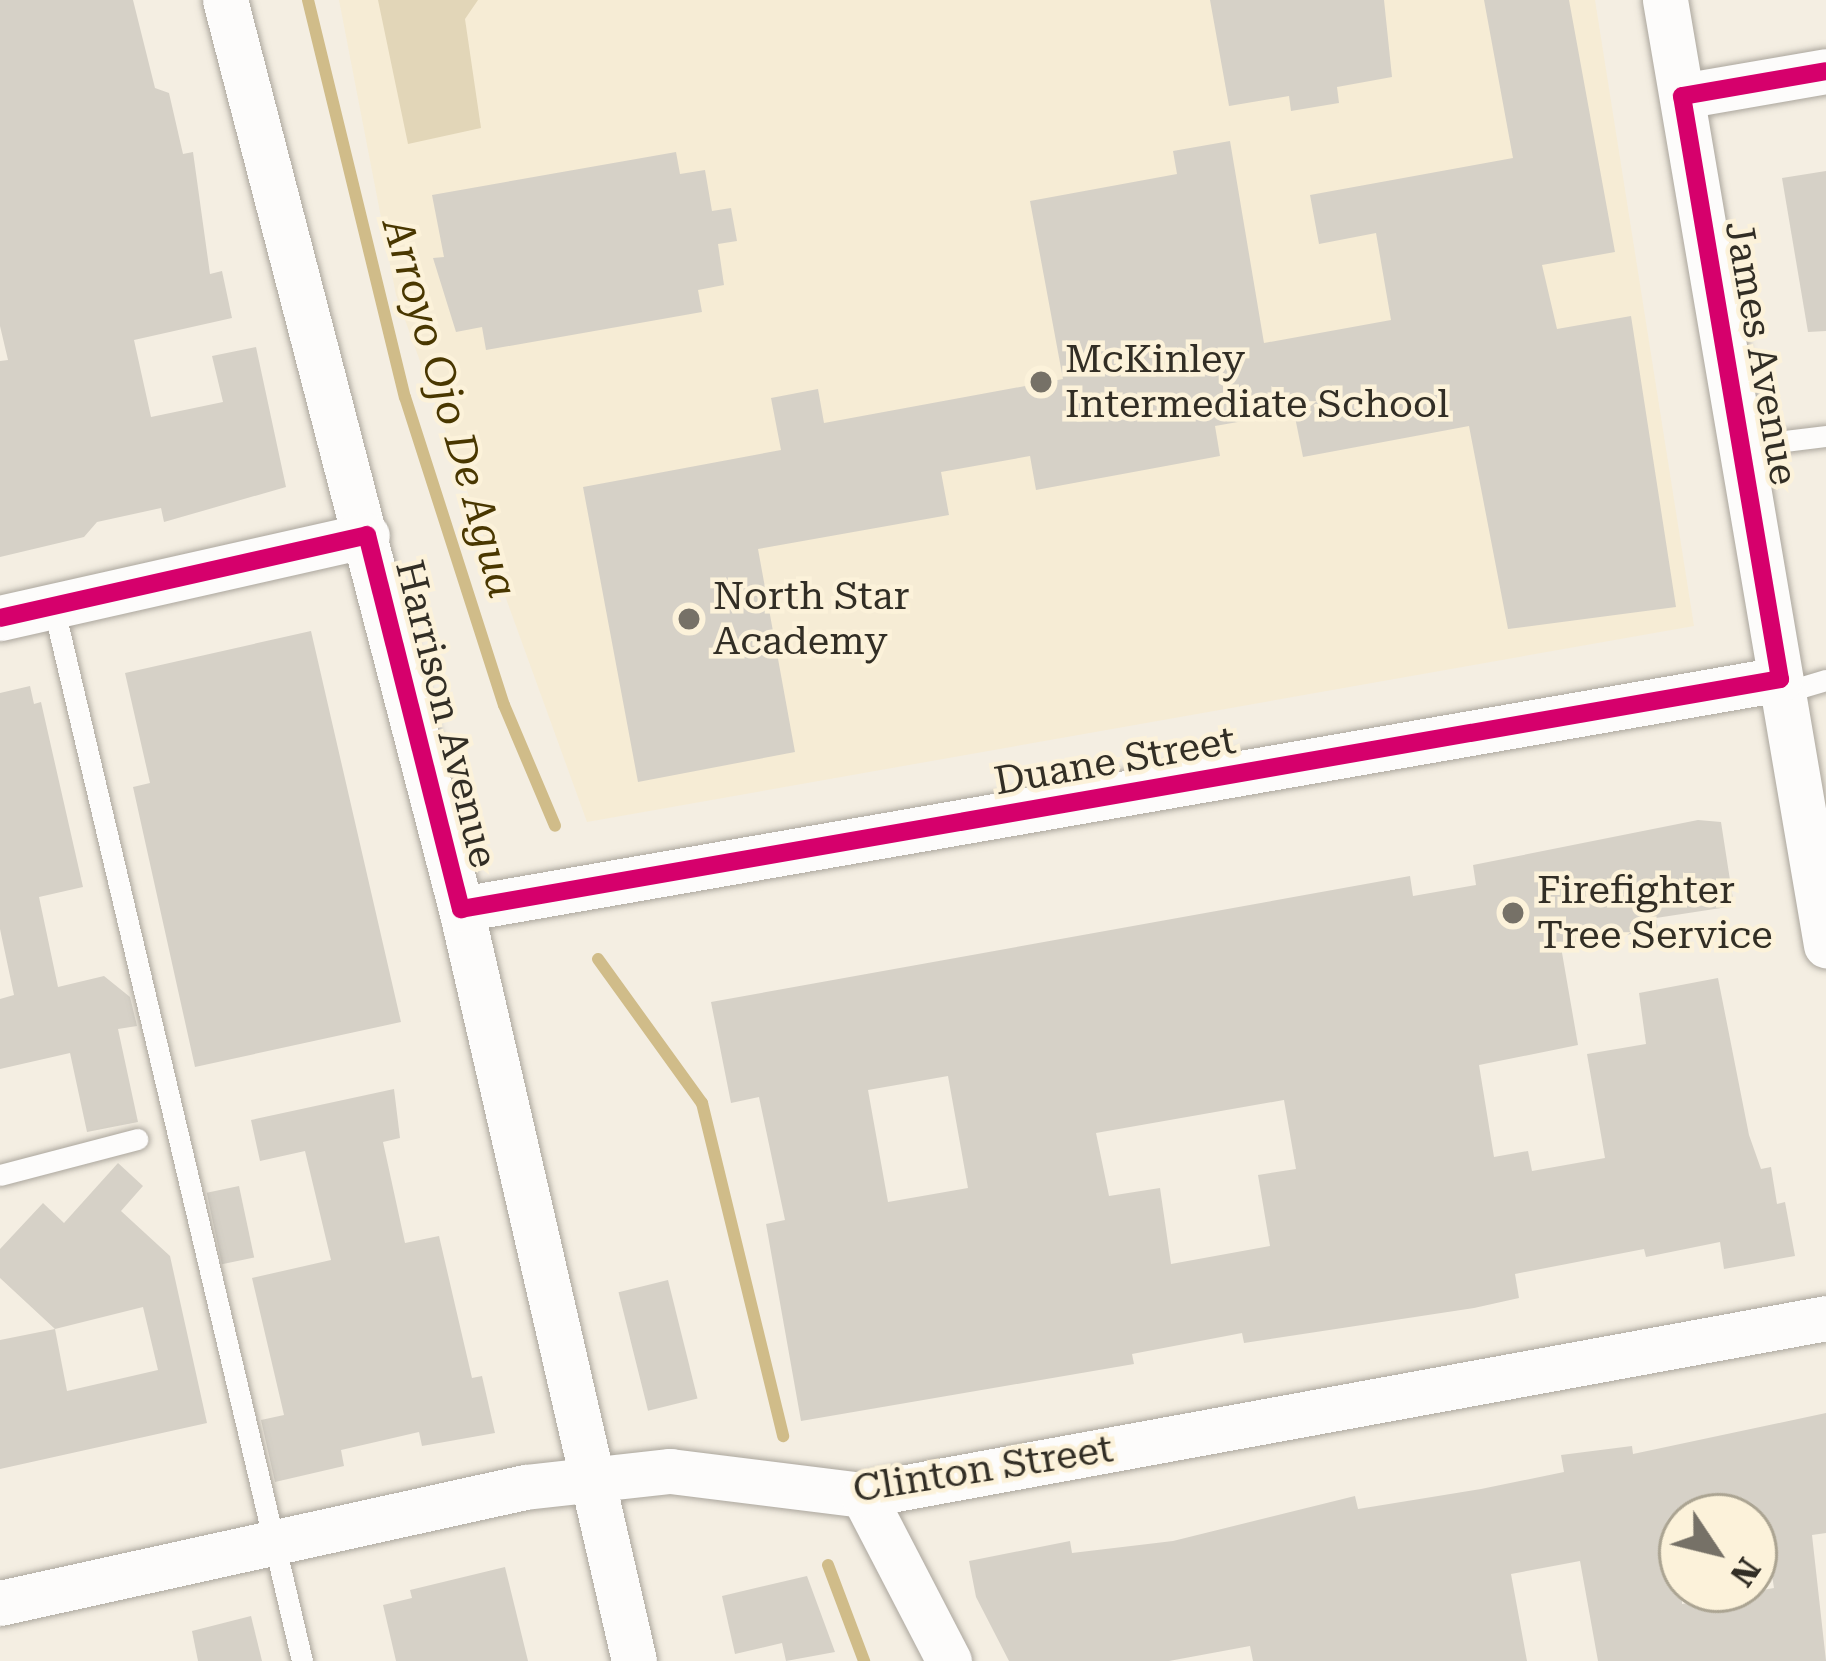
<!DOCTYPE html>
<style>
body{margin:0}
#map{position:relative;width:1826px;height:1661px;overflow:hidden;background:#f4eee2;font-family:"Roboto Serif",serif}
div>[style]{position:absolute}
.built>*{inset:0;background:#f6ecd5}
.green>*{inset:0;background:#e2d6b8}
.stream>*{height:12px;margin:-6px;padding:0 6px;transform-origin:6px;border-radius:6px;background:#d0bc89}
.building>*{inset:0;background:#d6d1c7;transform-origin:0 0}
.roads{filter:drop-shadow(0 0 3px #aba69d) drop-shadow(0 0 3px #aba69d)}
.service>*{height:21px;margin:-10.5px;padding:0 10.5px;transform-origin:10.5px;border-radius:10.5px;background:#fdfcfb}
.minor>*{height:45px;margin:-22.5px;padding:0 22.5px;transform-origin:22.5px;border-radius:22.5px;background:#fdfcfb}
.cycleway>*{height:18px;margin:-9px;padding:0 9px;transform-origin:9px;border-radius:9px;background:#d6006c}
.dots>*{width:33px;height:33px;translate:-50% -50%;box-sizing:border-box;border:6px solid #fcf2da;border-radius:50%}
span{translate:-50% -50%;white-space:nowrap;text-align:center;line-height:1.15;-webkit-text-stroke:9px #fcf2da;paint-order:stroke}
.street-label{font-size:39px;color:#322e25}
.poi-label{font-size:39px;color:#322e25}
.left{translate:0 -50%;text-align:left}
.water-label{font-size:42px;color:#493700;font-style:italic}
.north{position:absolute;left:1658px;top:1493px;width:120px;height:120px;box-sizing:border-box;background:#fcf2da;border:3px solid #aba492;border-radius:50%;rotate:125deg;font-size:33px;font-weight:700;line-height:48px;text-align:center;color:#322e25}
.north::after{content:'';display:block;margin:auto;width:42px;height:54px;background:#767167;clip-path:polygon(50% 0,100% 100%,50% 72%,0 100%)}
</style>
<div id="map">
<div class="built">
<i style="clip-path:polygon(339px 0,1595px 0,1694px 626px,587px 822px,396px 295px)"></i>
</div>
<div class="green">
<i style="clip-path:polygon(378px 0,478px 0,465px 19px,481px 128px,408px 144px)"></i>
</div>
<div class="stream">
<i style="left:308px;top:0;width:409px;rotate:76.3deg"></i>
<i style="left:405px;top:397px;width:324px;rotate:72.2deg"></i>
<i style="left:504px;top:705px;width:131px;rotate:67.1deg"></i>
<i style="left:598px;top:959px;width:178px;rotate:54.2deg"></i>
<i style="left:702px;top:1103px;width:343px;rotate:76.3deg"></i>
<i style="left:828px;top:1565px;width:103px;rotate:69.4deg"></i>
</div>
<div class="building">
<i style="clip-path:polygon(0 0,133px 0,155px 88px,169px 93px,183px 154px,193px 152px,210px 274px,222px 271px,232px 318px,134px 340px,151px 417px,223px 402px,212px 356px,256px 347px,286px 487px,164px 522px,161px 508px,97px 522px,84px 537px,0 557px,0 361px,8px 360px,0 326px)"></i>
<i style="clip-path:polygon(1210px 0,1384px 0,1392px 77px,1337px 87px,1339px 103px,1291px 111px,1289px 96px,1229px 106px)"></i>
<i style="clip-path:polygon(1484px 0,1569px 0,1615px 252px,1542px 265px,1557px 329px,1631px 316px,1676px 607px,1508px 629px,1469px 426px,1303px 457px,1294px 412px,1215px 426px,1220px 456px,1036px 490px,1030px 456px,941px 472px,949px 515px,758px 549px,795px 752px,638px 782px,583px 487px,781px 450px,771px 398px,818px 389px,824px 423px,1063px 379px,1030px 201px,1177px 174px,1173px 151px,1230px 141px,1264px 343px,1391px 320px,1376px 233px,1319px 244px,1310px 195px,1513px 158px)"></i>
<i style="clip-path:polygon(676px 152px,680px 174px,705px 170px,712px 211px,731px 208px,737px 241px,718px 244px,724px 285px,698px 290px,702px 312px,486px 350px,482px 327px,456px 332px,433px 258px,444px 257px,432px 195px)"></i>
<i style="clip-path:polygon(1826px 171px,1826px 331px,1808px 332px,1782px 178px)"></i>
<i style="clip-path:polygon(311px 631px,401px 1022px,195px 1067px,133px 787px,150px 783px,125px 673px)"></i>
<i style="clip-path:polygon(30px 686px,34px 704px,41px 702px,83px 887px,39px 897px,58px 987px,104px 976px,130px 997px,137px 1026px,118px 1029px,138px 1122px,87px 1132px,70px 1053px,0 1069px,0 999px,14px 995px,0 929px,0 693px)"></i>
<i style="clip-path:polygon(evenodd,1698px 820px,1721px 822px,1734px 906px,1656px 918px,1658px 929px,1561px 947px,1578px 1045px,1479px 1065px,1494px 1157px,1528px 1151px,1532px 1171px,1605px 1158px,1587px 1054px,1646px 1044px,1639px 993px,1718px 978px,1749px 1135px,1761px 1169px,1771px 1167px,1777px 1204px,1785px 1202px,1795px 1256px,1724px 1269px,1720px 1242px,1646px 1257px,1644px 1249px,1515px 1274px,1519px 1298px,1474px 1308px,1244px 1343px,1242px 1333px,1132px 1354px,1134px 1364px,801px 1421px,766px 1224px,785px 1220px,759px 1097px,731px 1103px,711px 1002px,1410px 876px,1413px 896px,1476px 885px,1473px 865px,1698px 820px,948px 1076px,968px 1188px,888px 1202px,868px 1090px,948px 1076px,1698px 820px,1284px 1100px,1296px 1169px,1258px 1175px,1270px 1246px,1171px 1264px,1160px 1188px,1109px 1196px,1096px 1133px,1284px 1100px)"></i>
<i style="clip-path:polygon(394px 1089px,400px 1138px,383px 1142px,405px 1243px,439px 1236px,472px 1378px,482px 1376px,495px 1433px,422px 1446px,419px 1432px,341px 1450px,344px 1466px,275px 1482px,261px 1420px,284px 1415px,252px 1278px,331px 1260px,305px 1151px,260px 1161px,251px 1120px)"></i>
<i style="clip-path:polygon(evenodd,118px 1163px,143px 1186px,121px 1211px,170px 1256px,207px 1423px,0 1469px,0 1340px,55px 1329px,0 1278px,0 1249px,43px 1203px,64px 1223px,118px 1163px,143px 1307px,158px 1370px,67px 1391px,55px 1329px,143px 1307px)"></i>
<i style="left:239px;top:1186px;width:73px;height:33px;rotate:78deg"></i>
<i style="left:668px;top:1280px;width:122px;height:51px;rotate:76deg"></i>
<i style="clip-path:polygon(evenodd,1826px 1413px,1826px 1533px,1812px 1535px,1826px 1661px,1598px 1661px,1580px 1561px,1511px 1574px,1527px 1661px,1253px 1661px,1250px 1646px,1169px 1661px,1009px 1661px,976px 1597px,969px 1561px,1070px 1541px,1072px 1553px,1173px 1541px,1355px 1496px,1358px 1509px,1481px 1489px,1564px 1472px,1561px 1455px,1632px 1446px,1633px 1454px,1826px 1413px,1682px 1517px,1763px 1517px,1774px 1588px,1682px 1604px,1682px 1517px)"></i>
<i style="clip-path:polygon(505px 1567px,528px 1661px,396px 1661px,383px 1605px,412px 1598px,410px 1590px)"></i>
<i style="clip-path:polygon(807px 1576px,835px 1652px,786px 1661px,782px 1643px,735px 1654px,722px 1596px)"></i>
<i style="clip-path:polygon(251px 1616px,262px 1661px,198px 1661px,192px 1631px)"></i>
</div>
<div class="roads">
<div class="service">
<i style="left:1744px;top:446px;width:83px;rotate:-7deg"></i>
<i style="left:53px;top:605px;width:1085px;rotate:76.73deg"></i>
<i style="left:1782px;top:693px;width:46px;rotate:-16.5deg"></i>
<i style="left:0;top:1175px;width:142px;rotate:-14.7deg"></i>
</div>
<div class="minor">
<i style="left:225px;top:0;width:939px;rotate:75.45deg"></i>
<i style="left:461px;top:909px;width:772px;rotate:77.04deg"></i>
<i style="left:1665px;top:0;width:959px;rotate:80.33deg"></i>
<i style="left:1682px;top:96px;width:146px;rotate:-9.8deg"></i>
<i style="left:0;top:618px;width:376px;rotate:-12.7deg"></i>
<i style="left:461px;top:909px;width:1339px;rotate:-9.89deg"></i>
<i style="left:863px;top:1495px;width:187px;rotate:62.6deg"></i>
<i style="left:0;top:1603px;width:538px;rotate:-12.46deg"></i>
<i style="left:525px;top:1487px;width:146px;rotate:-6.3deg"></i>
<i style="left:670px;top:1471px;width:194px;rotate:7.1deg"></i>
<i style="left:863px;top:1495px;width:979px;rotate:-10.41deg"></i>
</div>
</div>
<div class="cycleway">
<i style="left:0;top:618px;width:376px;rotate:-12.7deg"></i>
<i style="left:367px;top:535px;width:386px;rotate:75.9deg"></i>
<i style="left:461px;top:909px;width:1339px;rotate:-9.89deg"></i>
<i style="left:1780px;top:679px;width:591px;rotate:-99.54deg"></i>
<i style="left:1682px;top:96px;width:146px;rotate:-9.8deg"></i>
</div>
<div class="dots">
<i style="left:1041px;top:382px;background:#767167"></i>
<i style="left:689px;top:619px;background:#767167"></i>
<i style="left:1513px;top:913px;background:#767167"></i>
</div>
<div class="street-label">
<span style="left:1761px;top:353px;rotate:80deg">James Avenue</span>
<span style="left:446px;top:714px;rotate:76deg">Harrison Avenue</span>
<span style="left:1115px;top:761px;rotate:-10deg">Duane Street</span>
<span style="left:983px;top:1469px;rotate:-9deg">Clinton Street</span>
</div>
<div class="poi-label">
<span class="left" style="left:1065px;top:382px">McKinley<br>Intermediate School</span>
<span class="left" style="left:713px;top:619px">North Star<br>Academy</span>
<span class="left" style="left:1537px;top:913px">Firefighter<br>Tree Service</span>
</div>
<div class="water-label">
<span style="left:450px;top:408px;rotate:74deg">Arroyo Ojo De Agua</span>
</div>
<div class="north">N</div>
</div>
